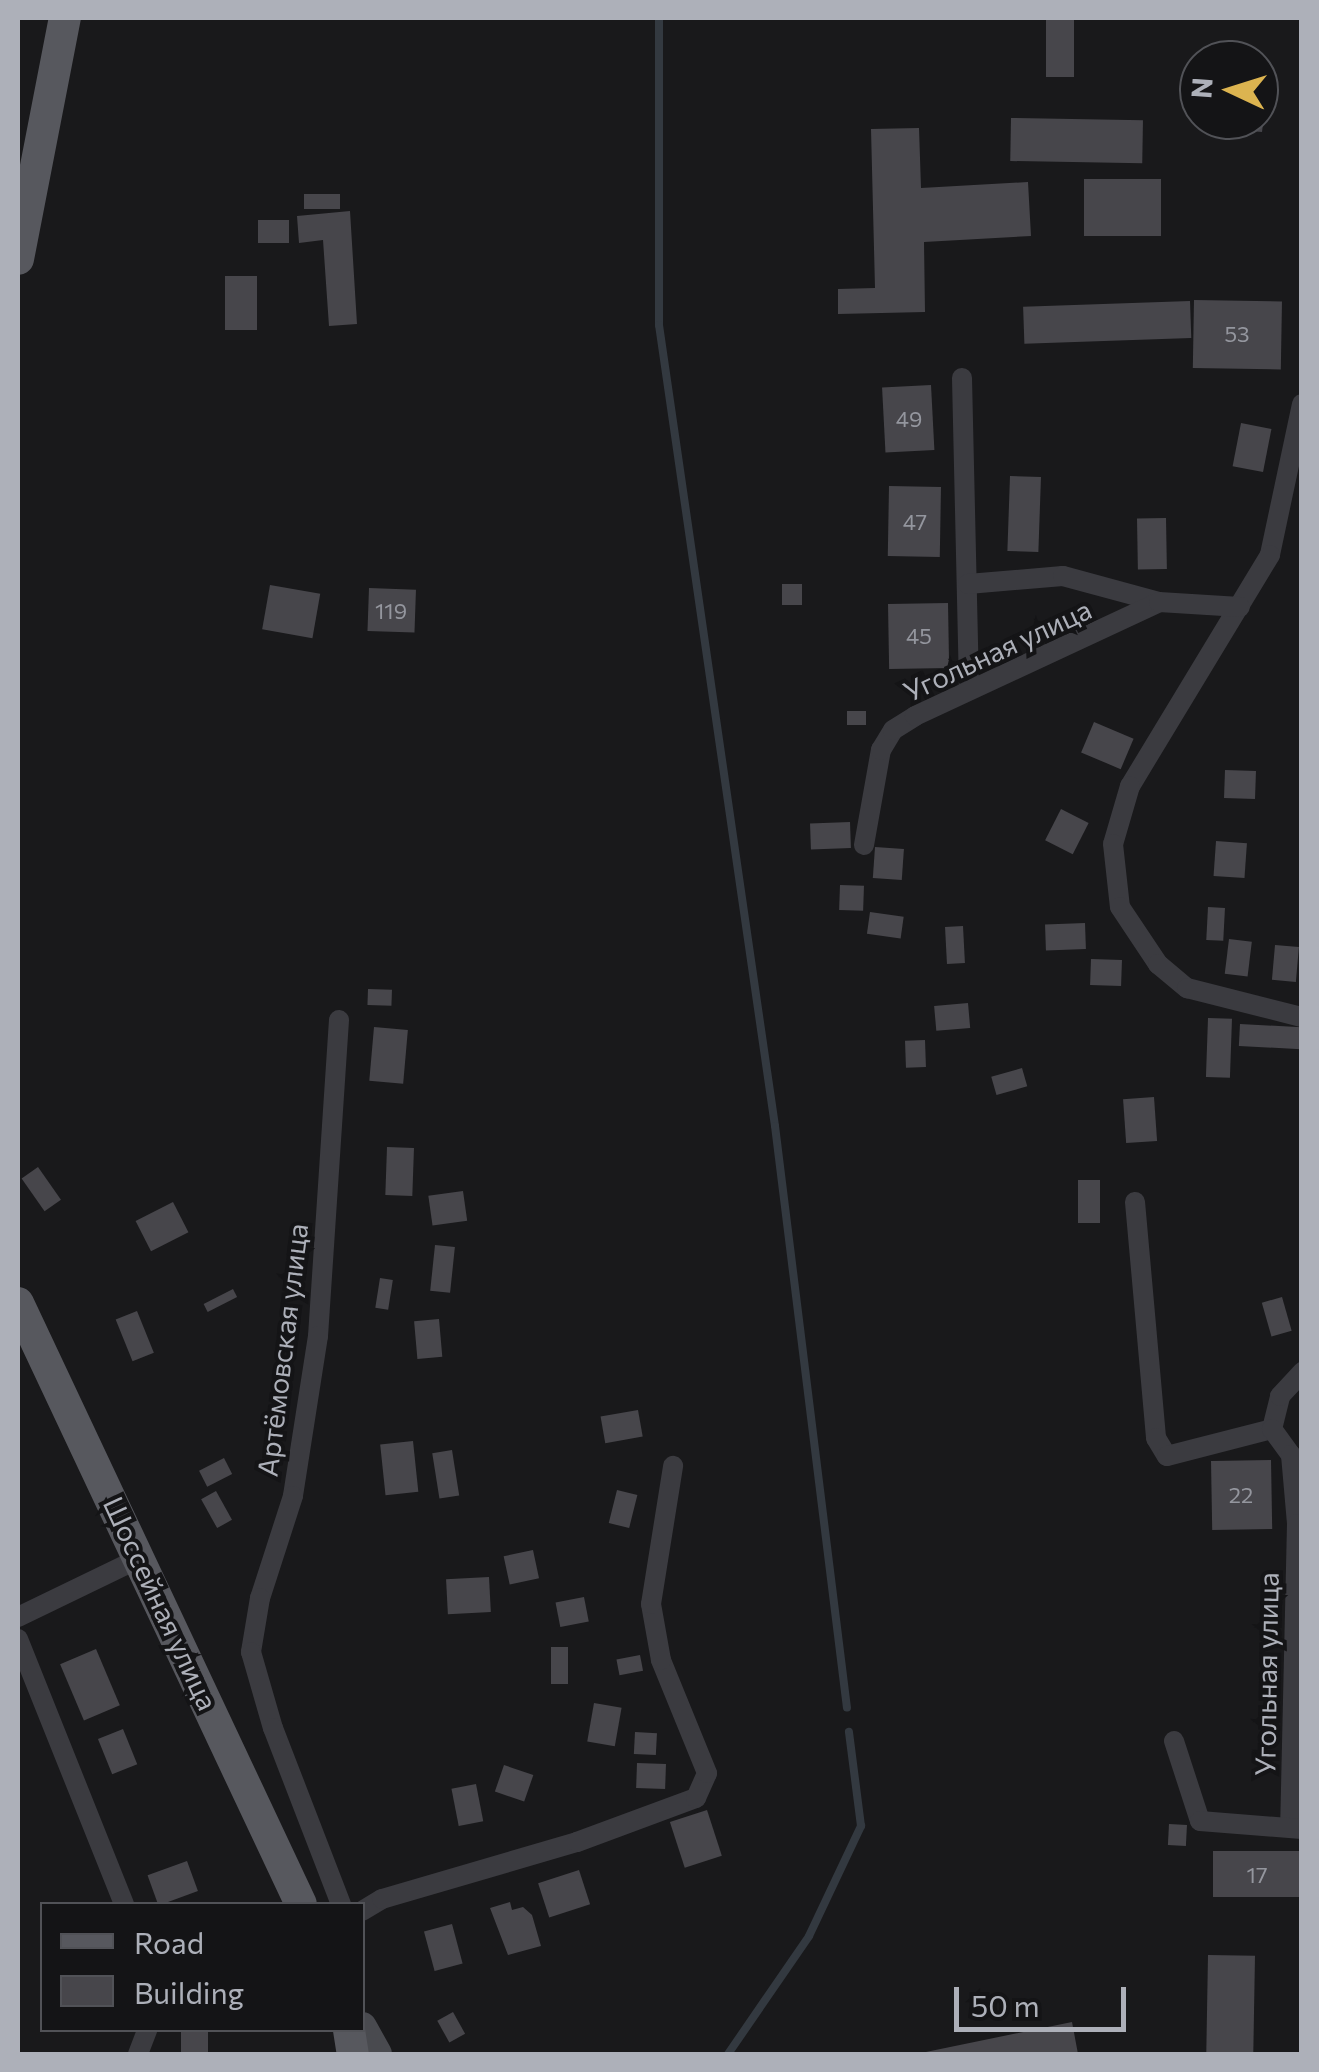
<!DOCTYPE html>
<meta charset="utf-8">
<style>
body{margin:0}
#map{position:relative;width:1319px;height:2072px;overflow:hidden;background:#19191b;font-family:Commissioner,sans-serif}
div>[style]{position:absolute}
.stream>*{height:8px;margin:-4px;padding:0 4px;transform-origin:4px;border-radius:4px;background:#333940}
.building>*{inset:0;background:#47464b;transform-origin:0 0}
.street>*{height:20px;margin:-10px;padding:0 10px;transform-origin:10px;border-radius:10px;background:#3b3b40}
.secondary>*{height:30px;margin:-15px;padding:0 15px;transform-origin:15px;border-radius:15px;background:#494a4f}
.primary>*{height:32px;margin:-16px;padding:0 16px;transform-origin:16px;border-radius:16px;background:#57585e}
span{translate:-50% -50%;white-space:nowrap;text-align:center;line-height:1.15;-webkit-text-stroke:8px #141416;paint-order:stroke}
.number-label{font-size:22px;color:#94969e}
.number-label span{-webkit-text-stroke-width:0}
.street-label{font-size:28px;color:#adb0b9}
.frame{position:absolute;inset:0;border:20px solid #adb0b9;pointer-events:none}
.legend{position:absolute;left:40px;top:1902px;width:325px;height:130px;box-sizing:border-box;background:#141416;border:2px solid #515257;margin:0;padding:12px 18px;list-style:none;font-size:30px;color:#adb0b9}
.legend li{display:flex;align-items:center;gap:20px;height:50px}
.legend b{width:50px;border:2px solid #515257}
.north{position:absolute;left:1179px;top:40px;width:100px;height:100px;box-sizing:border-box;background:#141416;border:2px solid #515257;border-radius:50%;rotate:274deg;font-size:28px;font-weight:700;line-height:40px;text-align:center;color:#adb0b9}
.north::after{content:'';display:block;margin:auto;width:35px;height:45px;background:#dcb450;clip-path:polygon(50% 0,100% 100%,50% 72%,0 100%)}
.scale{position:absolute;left:954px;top:1987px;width:172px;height:45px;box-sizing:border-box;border:5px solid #adb0b9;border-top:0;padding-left:12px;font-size:30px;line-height:35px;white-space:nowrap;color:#adb0b9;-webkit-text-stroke:8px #141416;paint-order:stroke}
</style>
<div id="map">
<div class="stream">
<i style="left:659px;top:18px;width:307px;rotate:90deg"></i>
<i style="left:659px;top:325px;width:809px;rotate:81.76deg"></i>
<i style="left:775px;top:1126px;width:586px;rotate:82.95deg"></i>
<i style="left:728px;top:2054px;width:143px;rotate:-55.5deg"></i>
<i style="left:809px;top:1936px;width:122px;rotate:-64.7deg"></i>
<i style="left:861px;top:1826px;width:95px;rotate:-97.3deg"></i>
</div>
<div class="building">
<i style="left:1046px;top:18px;width:28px;height:59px"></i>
<i style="clip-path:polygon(1259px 107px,1265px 108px,1262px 132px,1196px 127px,1196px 120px,1259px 120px)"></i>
<i style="left:1011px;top:118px;width:132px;height:43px;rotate:1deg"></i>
<i style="clip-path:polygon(919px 128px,921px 188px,1028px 182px,1031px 236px,924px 242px,925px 312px,838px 314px,838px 289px,875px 288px,871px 129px)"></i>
<i style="left:1084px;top:179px;width:77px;height:57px"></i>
<i style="left:340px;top:194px;width:15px;height:36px;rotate:90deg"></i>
<i style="clip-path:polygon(350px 211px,357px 324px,329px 326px,323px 240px,299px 243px,297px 216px)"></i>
<i style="left:258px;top:220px;width:31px;height:23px"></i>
<i style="left:225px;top:276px;width:32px;height:54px"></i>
<i style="left:1194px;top:300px;width:88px;height:68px;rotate:1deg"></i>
<i style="left:1190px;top:301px;width:37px;height:167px;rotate:88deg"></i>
<i style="left:931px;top:385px;width:65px;height:49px;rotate:87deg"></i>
<i style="left:1241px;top:423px;width:31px;height:44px;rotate:11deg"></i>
<i style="left:1010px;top:476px;width:31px;height:75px;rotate:2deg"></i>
<i style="left:889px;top:486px;width:52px;height:70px;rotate:1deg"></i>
<i style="left:1166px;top:518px;width:51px;height:29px;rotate:89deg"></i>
<i style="left:782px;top:584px;width:20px;height:21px"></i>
<i style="left:270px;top:585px;width:51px;height:45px;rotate:10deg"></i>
<i style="left:369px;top:588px;width:47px;height:43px;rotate:2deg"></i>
<i style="left:948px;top:603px;width:65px;height:60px;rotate:89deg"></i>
<i style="left:847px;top:711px;width:19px;height:14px"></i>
<i style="left:1094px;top:722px;width:43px;height:33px;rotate:23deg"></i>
<i style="left:1225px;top:770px;width:31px;height:28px;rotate:2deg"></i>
<i style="left:1061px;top:809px;width:31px;height:35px;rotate:27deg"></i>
<i style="left:850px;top:822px;width:26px;height:40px;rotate:88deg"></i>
<i style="left:1216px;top:841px;width:31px;height:35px;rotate:4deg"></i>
<i style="left:875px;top:847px;width:29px;height:31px;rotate:4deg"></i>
<i style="left:840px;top:885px;width:24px;height:25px;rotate:2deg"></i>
<i style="left:1208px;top:907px;width:17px;height:33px;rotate:3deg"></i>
<i style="left:870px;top:912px;width:34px;height:22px;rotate:8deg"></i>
<i style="left:1085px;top:923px;width:26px;height:40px;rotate:88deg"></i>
<i style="left:963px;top:926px;width:37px;height:18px;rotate:87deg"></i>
<i style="left:1229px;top:939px;width:23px;height:35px;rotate:7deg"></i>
<i style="left:1275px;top:945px;width:24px;height:35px;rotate:5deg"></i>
<i style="left:1091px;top:959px;width:31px;height:26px;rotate:2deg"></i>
<i style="left:368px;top:989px;width:24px;height:16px;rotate:2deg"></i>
<i style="left:968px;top:1003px;width:25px;height:34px;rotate:85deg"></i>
<i style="left:1208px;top:1018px;width:24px;height:59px;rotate:2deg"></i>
<i style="left:1240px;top:1024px;width:62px;height:22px;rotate:3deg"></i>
<i style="left:374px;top:1027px;width:34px;height:54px;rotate:5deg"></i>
<i style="left:925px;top:1040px;width:27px;height:20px;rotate:88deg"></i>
<i style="left:1022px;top:1068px;width:19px;height:32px;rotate:74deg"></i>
<i style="left:1154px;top:1097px;width:44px;height:31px;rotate:86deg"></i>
<i style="left:387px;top:1147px;width:27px;height:48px;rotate:2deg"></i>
<i style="left:38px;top:1167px;width:40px;height:20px;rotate:55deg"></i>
<i style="left:1078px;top:1180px;width:22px;height:43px"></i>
<i style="left:463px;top:1191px;width:30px;height:35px;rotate:82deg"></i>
<i style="left:173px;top:1202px;width:34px;height:42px;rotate:63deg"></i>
<i style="left:435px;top:1245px;width:20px;height:46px;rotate:6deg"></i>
<i style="left:380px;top:1278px;width:13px;height:30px;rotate:9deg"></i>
<i style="left:233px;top:1289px;width:9px;height:33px;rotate:63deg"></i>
<i style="left:1282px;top:1297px;width:35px;height:21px;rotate:74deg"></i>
<i style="left:137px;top:1311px;width:45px;height:23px;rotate:68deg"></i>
<i style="left:439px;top:1319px;width:38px;height:25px;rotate:85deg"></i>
<i style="left:638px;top:1410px;width:27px;height:38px;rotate:80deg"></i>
<i style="left:413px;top:1441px;width:51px;height:33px;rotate:84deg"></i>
<i style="left:452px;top:1450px;width:46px;height:20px;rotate:81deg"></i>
<i style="left:224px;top:1458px;width:18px;height:28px;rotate:63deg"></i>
<i style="left:1271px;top:1460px;width:69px;height:60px;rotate:89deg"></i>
<i style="left:617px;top:1490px;width:21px;height:34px;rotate:14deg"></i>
<i style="left:216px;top:1491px;width:33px;height:17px;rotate:61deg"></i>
<i style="left:533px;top:1550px;width:29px;height:30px;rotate:78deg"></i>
<i style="left:489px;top:1577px;width:35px;height:43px;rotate:87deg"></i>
<i style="left:584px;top:1597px;width:25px;height:29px;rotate:79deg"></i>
<i style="left:551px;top:1647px;width:17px;height:37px"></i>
<i style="left:96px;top:1649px;width:61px;height:39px;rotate:67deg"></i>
<i style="left:640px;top:1655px;width:16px;height:24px;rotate:79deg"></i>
<i style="left:594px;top:1703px;width:28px;height:39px;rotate:10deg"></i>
<i style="left:123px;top:1729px;width:38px;height:27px;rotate:68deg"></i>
<i style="left:635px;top:1732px;width:22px;height:22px;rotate:3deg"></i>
<i style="left:637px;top:1763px;width:29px;height:25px;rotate:2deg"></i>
<i style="left:504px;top:1765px;width:31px;height:28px;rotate:19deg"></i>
<i style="left:476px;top:1784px;width:38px;height:25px;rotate:79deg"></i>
<i style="left:707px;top:1810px;width:48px;height:39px;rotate:72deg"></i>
<i style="left:1169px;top:1824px;width:18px;height:21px;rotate:3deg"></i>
<i style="left:1302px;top:1851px;width:46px;height:89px;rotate:90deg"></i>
<i style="left:187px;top:1861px;width:32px;height:42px;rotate:70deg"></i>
<i style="left:579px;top:1870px;width:36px;height:43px;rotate:72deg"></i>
<i style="clip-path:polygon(510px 1902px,512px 1910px,523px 1907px,532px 1915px,541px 1946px,508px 1955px,490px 1908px)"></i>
<i style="left:452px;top:1924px;width:41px;height:29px;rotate:75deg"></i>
<i style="left:1208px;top:1955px;width:47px;height:99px;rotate:1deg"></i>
<i style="left:453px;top:2012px;width:25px;height:18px;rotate:61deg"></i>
<i style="clip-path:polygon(1072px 2022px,1078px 2054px,921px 2054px,921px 2053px)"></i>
<i style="left:181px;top:2030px;width:27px;height:24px"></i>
</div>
<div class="street">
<i style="left:962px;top:378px;width:312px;rotate:88.7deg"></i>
<i style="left:1302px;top:404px;width:154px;rotate:102deg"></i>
<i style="left:1270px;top:555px;width:270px;rotate:121.2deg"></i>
<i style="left:1130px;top:786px;width:60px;rotate:106.3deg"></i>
<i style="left:1113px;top:844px;width:63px;rotate:83.7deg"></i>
<i style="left:1120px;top:907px;width:69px;rotate:56.3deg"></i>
<i style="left:1158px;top:964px;width:38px;rotate:40deg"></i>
<i style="left:1187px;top:988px;width:119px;rotate:14.2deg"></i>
<i style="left:968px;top:584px;width:95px;rotate:-4.8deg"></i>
<i style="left:1063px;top:576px;width:99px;rotate:15.2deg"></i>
<i style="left:864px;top:845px;width:97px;rotate:-79.9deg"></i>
<i style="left:881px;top:750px;width:23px;rotate:-59deg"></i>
<i style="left:893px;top:730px;width:26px;rotate:-32deg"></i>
<i style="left:915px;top:716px;width:269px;rotate:-25deg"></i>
<i style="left:1159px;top:602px;width:81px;rotate:3.5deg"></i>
<i style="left:339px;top:1020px;width:317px;rotate:93.8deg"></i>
<i style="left:318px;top:1336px;width:162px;rotate:98.9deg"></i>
<i style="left:293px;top:1496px;width:107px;rotate:107.9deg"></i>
<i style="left:260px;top:1598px;width:55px;rotate:99.5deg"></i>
<i style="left:251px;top:1652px;width:79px;rotate:73.9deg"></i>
<i style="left:273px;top:1728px;width:189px;rotate:68.9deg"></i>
<i style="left:1135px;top:1202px;width:237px;rotate:84.9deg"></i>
<i style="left:1156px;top:1438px;width:21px;rotate:59deg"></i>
<i style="left:1167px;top:1456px;width:108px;rotate:-14.4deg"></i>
<i style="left:1272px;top:1429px;width:34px;rotate:-76deg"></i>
<i style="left:1280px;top:1396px;width:33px;rotate:-47deg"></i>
<i style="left:1272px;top:1429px;width:32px;rotate:54deg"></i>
<i style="left:1291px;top:1455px;width:69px;rotate:85deg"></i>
<i style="left:1297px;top:1524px;width:301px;rotate:91.3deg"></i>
<i style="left:18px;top:1617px;width:136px;rotate:-25.8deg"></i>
<i style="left:18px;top:1639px;width:285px;rotate:68.2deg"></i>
<i style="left:1174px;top:1741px;width:84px;rotate:72deg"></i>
<i style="left:1200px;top:1821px;width:102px;rotate:4.5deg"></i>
<i style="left:362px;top:1911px;width:23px;rotate:-31deg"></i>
<i style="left:382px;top:1899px;width:203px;rotate:-16.3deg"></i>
<i style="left:577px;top:1842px;width:127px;rotate:-20.3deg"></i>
<i style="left:696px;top:1798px;width:27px;rotate:-66deg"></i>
<i style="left:707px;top:1773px;width:122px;rotate:-112.2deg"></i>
<i style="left:661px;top:1660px;width:57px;rotate:-100.1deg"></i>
<i style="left:651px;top:1604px;width:140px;rotate:-80.9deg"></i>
<i style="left:138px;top:2054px;width:26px;rotate:-69deg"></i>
</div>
<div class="secondary">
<i style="left:362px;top:2027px;width:31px;rotate:61deg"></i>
</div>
<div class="primary">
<i style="left:18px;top:259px;width:246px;rotate:-79deg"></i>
<i style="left:18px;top:1303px;width:664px;rotate:64.79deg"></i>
<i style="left:349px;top:2030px;width:24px;rotate:81deg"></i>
</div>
<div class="number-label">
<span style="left:1237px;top:334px">53</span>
<span style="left:909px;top:419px">49</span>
<span style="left:915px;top:522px">47</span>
<span style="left:391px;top:611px">119</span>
<span style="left:919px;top:636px">45</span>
<span style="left:1241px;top:1495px">22</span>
<span style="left:1257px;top:1875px">17</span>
</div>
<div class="street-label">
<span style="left:997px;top:650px;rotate:-25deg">Угольная улица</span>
<span style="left:282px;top:1350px;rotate:-83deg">Артёмовская улица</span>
<span style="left:161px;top:1603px;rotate:65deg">Шоссейная улица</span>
<span style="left:1266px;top:1674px;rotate:-89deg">Угольная улица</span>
</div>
<div class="frame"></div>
<ul class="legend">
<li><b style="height:12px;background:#57585e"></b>Road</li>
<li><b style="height:28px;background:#47464b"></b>Building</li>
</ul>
<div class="north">N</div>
<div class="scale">50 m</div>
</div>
